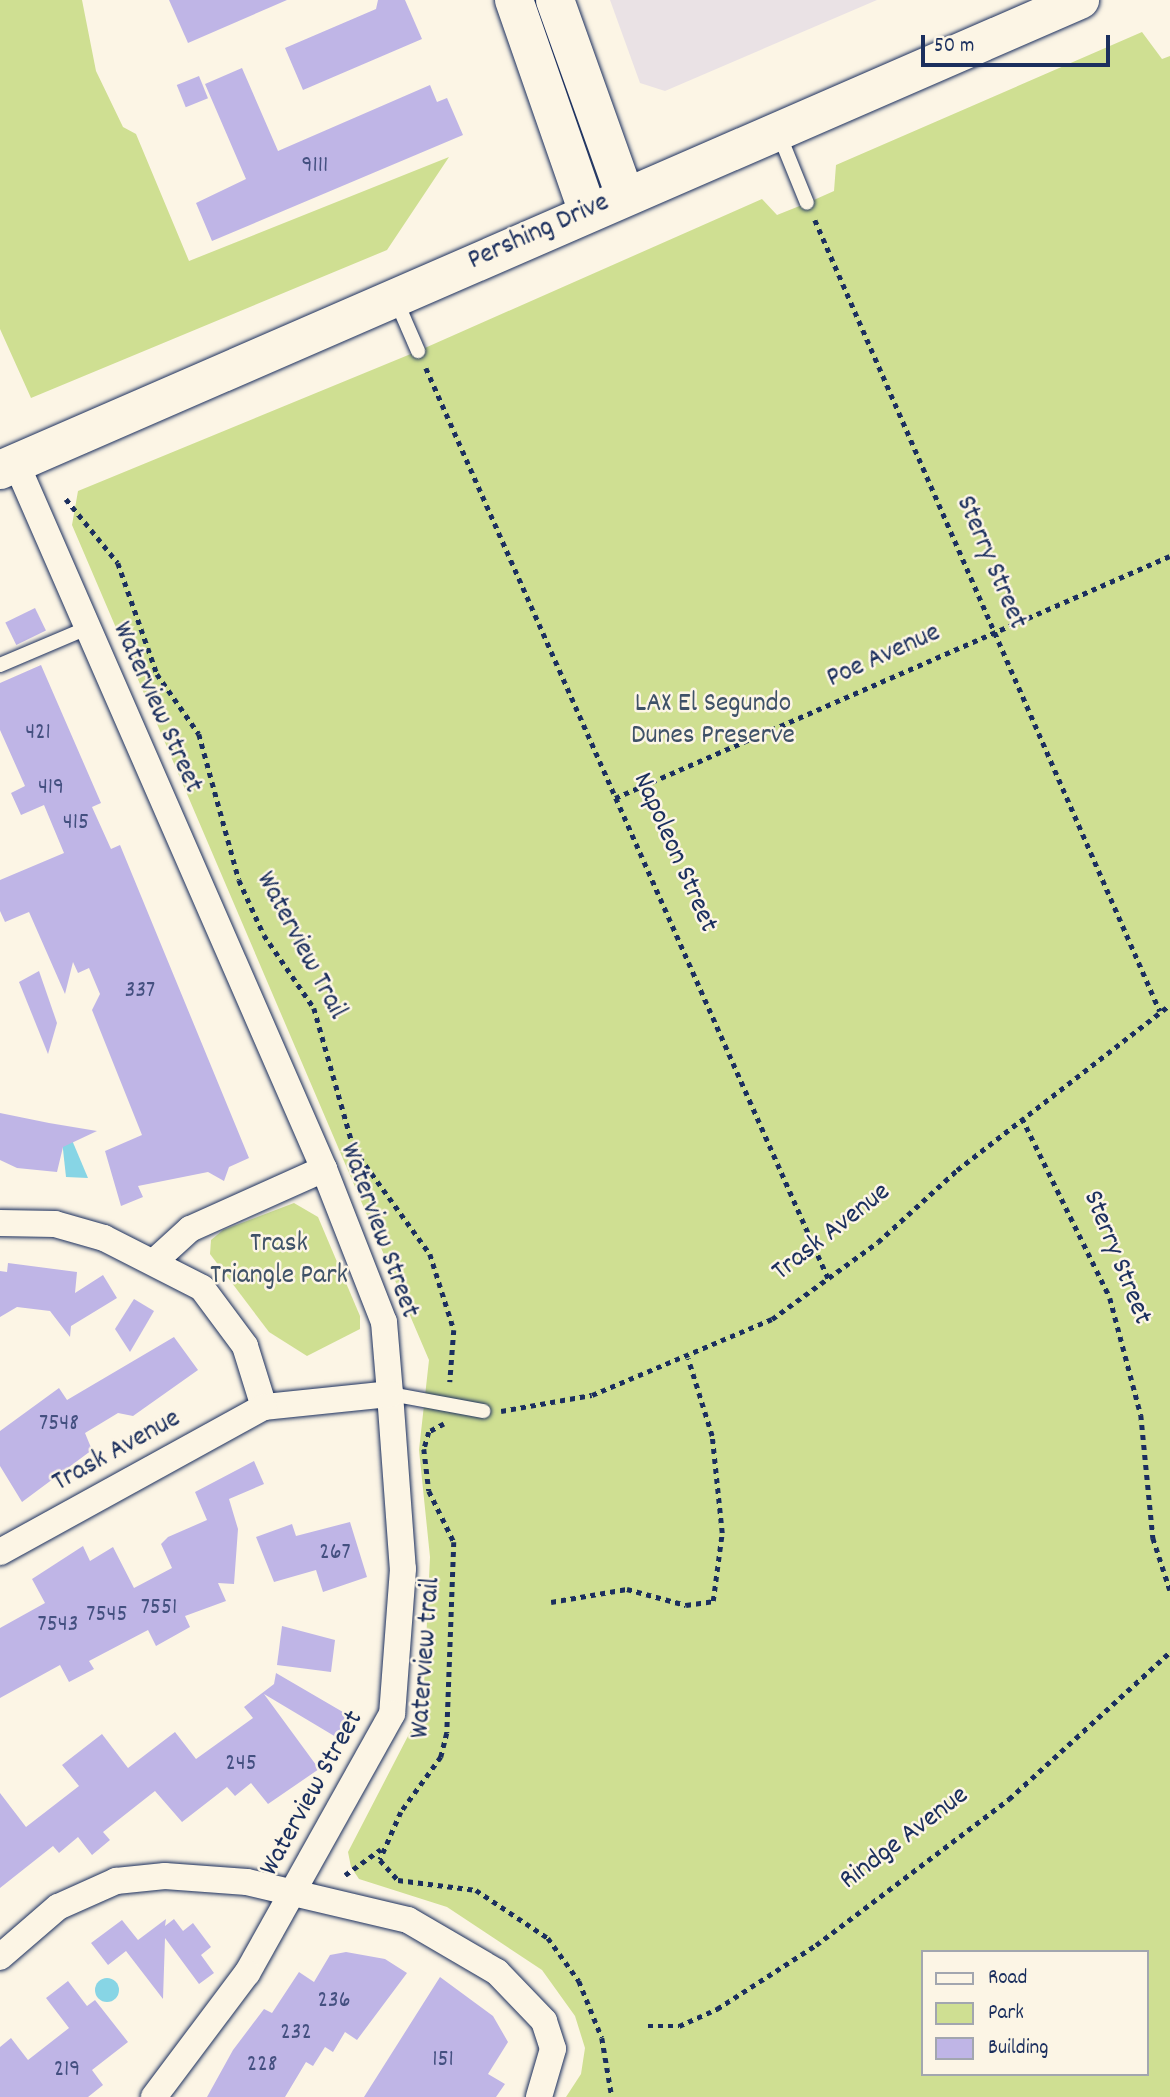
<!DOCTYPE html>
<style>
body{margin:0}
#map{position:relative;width:1170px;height:2097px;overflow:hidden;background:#fcf5e5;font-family:Dekko,sans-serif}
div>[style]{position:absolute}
.built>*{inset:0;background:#eae2e5}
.green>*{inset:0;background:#cfdf92}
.water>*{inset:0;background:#87d5e5}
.round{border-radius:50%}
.building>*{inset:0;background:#bfb5e6;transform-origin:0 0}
.path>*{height:4.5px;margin-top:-2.25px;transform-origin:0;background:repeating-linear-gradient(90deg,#1b2f5e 0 5px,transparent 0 10px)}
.roads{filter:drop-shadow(0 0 2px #1b2f5e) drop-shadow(0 0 2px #1b2f5e)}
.service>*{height:14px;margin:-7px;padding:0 7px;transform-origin:7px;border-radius:7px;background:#fcf5e5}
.minor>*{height:26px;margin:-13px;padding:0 13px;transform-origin:13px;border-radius:13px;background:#fcf5e5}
.secondary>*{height:38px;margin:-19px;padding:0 19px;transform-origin:19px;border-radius:19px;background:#fcf5e5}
span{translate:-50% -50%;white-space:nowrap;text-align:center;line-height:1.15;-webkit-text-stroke:5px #fcf5e5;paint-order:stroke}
.number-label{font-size:24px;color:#445080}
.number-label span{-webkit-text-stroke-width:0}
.street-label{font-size:28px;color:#1b2f5e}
.park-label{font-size:28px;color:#3f5268}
.legend{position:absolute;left:921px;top:1950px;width:228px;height:126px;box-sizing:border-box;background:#fcf5e5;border:2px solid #a2a6af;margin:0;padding:9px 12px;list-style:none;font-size:21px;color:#1b2f5e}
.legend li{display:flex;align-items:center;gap:14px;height:35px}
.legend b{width:35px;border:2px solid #a2a6af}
.scale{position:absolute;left:921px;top:35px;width:189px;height:32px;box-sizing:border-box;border:4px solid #1b2f5e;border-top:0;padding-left:9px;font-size:21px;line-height:24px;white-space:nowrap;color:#1b2f5e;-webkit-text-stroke:5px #fcf5e5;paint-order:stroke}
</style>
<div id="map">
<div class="built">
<i style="clip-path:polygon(610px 0,877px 0,665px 91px,640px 83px)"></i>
</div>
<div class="green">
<i style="clip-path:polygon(0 0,82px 0,96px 71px,123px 127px,136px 134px,189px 261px,449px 157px,387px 250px,31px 398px,0 329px)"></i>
<i style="clip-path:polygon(evenodd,1142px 32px,1162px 59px,1170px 56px,1170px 2097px,566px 2097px,581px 2074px,585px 2048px,575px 2016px,542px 1970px,447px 1907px,359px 1879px,351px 1867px,348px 1852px,423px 1707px,430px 1557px,419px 1450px,429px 1360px,72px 525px,78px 491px,418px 351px,762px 199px,777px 215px,807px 203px,834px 191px,836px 165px,1142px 32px,923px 1952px,1147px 1952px,1147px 2074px,923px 2074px,923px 1952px)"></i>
<i style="clip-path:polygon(294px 1203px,318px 1217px,360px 1316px,360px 1329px,307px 1356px,269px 1332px,210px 1254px,211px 1240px,223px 1230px)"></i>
</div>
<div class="water">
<i style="clip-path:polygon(61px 1131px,69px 1133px,88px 1178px,66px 1177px)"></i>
<i class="round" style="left:95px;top:1978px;width:24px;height:24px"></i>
</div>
<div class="building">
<i style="clip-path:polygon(169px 0,287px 0,188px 43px)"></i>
<i style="clip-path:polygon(378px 0,405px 0,422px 39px,303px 90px,285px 48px,376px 9px)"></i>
<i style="clip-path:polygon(242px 68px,278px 151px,430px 85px,437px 102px,447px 98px,463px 135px,212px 241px,196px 203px,246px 179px,205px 84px)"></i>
<i style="left:199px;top:76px;width:24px;height:24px;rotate:68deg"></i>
<i style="left:35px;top:608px;width:25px;height:33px;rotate:64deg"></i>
<i style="clip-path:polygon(41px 665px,101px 803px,92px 807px,111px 849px,120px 845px,249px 1158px,229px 1167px,224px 1181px,208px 1172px,138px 1186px,143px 1197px,121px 1206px,105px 1151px,142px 1135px,92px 1010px,100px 994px,89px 968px,78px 973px,73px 962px,65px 994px,29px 912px,5px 922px,0 911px,0 880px,64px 853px,44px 805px,21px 815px,11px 793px,25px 786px,0 730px,0 683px)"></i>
<i style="clip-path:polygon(39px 971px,57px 1023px,48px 1054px,19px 982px)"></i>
<i style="clip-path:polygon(0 1113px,49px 1123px,97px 1131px,63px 1147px,57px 1172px,17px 1168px,0 1160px)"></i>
<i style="clip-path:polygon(8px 1263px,77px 1272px,75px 1293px,103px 1275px,117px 1298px,71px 1326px,70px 1337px,50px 1311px,17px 1307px,0 1317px,0 1271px,7px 1272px)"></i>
<i style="clip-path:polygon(134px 1299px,154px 1311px,130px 1352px,115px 1329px)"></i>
<i style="clip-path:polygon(174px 1337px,198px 1370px,133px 1416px,118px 1413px,85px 1433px,92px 1450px,22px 1502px,0 1466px,0 1431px,59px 1388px,67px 1400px)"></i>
<i style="clip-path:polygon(254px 1461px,264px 1484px,229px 1499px,238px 1529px,234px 1584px,218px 1583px,226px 1601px,185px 1616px,190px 1627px,156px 1646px,148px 1630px,89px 1661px,94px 1669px,69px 1682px,60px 1665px,0 1698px,0 1628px,45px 1603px,32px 1579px,83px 1546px,90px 1561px,113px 1547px,134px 1588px,172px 1568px,161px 1544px,168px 1537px,207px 1520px,195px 1492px)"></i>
<i style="clip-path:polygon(350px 1522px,367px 1577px,323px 1592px,316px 1570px,274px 1582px,256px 1537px,292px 1524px,296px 1536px)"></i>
<i style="clip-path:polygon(282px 1626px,335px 1640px,331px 1672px,277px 1665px)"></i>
<i style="clip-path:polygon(276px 1673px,348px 1715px,336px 1737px,264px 1694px,319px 1769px,268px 1804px,251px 1783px,235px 1796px,227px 1787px,182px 1822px,155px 1791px,103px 1832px,110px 1840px,92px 1855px,78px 1837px,59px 1853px,53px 1846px,0 1888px,0 1793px,26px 1827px,79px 1786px,62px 1765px,102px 1734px,128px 1768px,175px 1732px,196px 1759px,253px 1718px,244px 1707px,274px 1684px)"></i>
<i style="clip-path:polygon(166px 1919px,165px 1926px,174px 1919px,183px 1931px,193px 1923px,211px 1947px,201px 1955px,214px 1973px,199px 1984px,165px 1938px,163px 1999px,126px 1951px,108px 1965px,91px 1943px,122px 1920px,138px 1940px)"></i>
<i style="clip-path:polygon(346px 1952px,385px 1959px,407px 1973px,357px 2040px,345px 2032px,333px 2052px,325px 2047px,313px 2066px,306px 2062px,285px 2097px,207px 2097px,233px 2050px,264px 2009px,272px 2013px,299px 1972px,314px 1982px,330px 1955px)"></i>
<i style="clip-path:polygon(440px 1977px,493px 2016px,508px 2042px,488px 2074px,505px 2084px,496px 2097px,364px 2097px)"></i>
<i style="clip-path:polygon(68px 1981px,87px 2006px,95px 2000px,128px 2042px,92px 2070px,103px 2085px,88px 2097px,0 2097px,0 2047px,11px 2038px,28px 2060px,69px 2028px,46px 1998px)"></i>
</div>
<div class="path">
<i style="left:815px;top:220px;width:863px;rotate:66.44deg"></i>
<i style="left:426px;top:368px;width:997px;rotate:66.16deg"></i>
<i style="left:66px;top:499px;width:82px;rotate:50.9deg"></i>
<i style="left:118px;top:563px;width:118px;rotate:70.6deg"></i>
<i style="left:157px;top:674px;width:73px;rotate:55deg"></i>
<i style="left:199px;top:734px;width:151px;rotate:74.7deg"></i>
<i style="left:239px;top:880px;width:60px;rotate:65.6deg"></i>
<i style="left:264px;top:935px;width:88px;rotate:55.6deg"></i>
<i style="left:314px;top:1008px;width:147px;rotate:74.2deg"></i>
<i style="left:354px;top:1149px;width:130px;rotate:54.1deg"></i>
<i style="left:430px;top:1254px;width:80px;rotate:72.5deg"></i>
<i style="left:454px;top:1330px;width:52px;rotate:94.4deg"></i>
<i style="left:615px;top:798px;width:605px;rotate:-23.56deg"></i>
<i style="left:1022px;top:1118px;width:200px;rotate:63.9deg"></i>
<i style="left:1110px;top:1298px;width:121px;rotate:75.2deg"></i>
<i style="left:1141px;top:1415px;width:124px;rotate:84.4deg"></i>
<i style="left:1153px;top:1538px;width:55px;rotate:71.9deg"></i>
<i style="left:501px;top:1411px;width:92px;rotate:-10deg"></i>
<i style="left:592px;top:1395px;width:195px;rotate:-22.9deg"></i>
<i style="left:772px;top:1319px;width:131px;rotate:-36deg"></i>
<i style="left:878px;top:1242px;width:107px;rotate:-42.3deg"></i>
<i style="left:957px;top:1170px;width:269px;rotate:-37.8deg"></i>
<i style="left:444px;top:1424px;width:17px;rotate:152deg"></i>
<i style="left:429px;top:1432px;width:18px;rotate:106deg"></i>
<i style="left:424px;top:1449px;width:42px;rotate:83.2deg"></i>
<i style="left:429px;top:1491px;width:57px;rotate:63.9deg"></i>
<i style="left:454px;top:1542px;width:191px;rotate:92.1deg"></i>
<i style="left:447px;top:1733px;width:25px;rotate:104deg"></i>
<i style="left:441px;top:1757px;width:68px;rotate:126deg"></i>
<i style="left:401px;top:1812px;width:52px;rotate:113.6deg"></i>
<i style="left:380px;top:1860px;width:27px;rotate:48deg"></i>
<i style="left:398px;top:1880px;width:79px;rotate:7.3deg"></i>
<i style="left:476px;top:1890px;width:87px;rotate:33.7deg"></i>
<i style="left:548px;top:1938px;width:53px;rotate:54.2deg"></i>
<i style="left:579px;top:1981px;width:61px;rotate:68deg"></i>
<i style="left:602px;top:2038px;width:60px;rotate:80.4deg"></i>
<i style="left:551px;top:1602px;width:77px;rotate:-9.7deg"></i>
<i style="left:627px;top:1589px;width:61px;rotate:15.2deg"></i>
<i style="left:686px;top:1605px;width:27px;rotate:-8deg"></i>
<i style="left:713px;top:1601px;width:69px;rotate:-82.5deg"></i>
<i style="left:722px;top:1533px;width:98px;rotate:-95.9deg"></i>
<i style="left:712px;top:1436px;width:81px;rotate:-107.3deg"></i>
<i style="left:345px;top:1875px;width:44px;rotate:-35.8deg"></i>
<i style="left:648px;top:2026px;width:31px"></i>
<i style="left:679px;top:2026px;width:42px;rotate:-24.1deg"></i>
<i style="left:717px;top:2009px;width:118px;rotate:-32.9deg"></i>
<i style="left:816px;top:1945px;width:242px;rotate:-37.1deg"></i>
<i style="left:1009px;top:1799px;width:218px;rotate:-42.4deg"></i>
</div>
<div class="roads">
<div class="service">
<i style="left:779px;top:134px;width:74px;rotate:67.9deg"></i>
<i style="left:395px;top:298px;width:58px;rotate:66.5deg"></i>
<i style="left:0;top:665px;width:95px;rotate:-23deg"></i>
<i style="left:390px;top:1394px;width:95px;rotate:10.4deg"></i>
</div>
<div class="minor">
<i style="left:16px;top:463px;width:770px;rotate:66.43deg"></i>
<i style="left:324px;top:1169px;width:164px;rotate:68.6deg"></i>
<i style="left:384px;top:1322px;width:72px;rotate:85.2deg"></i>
<i style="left:390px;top:1394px;width:175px;rotate:85.8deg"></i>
<i style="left:403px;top:1569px;width:145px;rotate:94.3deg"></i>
<i style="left:392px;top:1714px;width:297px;rotate:119.2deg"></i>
<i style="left:247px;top:1973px;width:155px;rotate:126.9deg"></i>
<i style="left:0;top:1223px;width:55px;rotate:1deg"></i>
<i style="left:55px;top:1224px;width:51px;rotate:15.9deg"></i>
<i style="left:104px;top:1238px;width:110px;rotate:27deg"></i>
<i style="left:202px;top:1288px;width:72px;rotate:53.4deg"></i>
<i style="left:245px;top:1346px;width:64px;rotate:72.7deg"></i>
<i style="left:264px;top:1407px;width:127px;rotate:-5.9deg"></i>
<i style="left:156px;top:1260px;width:46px;rotate:-42.4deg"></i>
<i style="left:190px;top:1229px;width:147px;rotate:-24.1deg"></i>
<i style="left:0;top:1552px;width:301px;rotate:-28.8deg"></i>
<i style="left:0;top:1957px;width:77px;rotate:-40.8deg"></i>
<i style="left:58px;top:1907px;width:64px;rotate:-24.1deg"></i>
<i style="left:116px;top:1881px;width:49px;rotate:-5.8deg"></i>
<i style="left:165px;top:1876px;width:82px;rotate:4.2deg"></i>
<i style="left:247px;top:1882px;width:165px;rotate:13.3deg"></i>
<i style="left:408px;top:1920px;width:103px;rotate:30.3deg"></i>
<i style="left:497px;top:1972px;width:68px;rotate:46.2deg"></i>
<i style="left:544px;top:2021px;width:29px;rotate:72deg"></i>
<i style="left:553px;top:2049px;width:50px;rotate:106.3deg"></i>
</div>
<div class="secondary">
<i style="left:514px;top:0;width:225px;rotate:70.8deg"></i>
<i style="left:555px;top:0;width:208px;rotate:70.3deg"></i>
<i style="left:0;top:470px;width:1178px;rotate:-23.52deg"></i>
</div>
</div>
<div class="number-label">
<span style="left:315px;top:167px">9111</span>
<span style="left:38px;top:734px">421</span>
<span style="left:51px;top:789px">419</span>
<span style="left:76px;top:824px">415</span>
<span style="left:140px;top:992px">337</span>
<span style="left:59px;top:1425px">7548</span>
<span style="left:335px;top:1554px">267</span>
<span style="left:159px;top:1609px">7551</span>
<span style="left:107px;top:1616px">7545</span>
<span style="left:58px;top:1626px">7543</span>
<span style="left:241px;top:1765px">245</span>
<span style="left:334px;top:2002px">236</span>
<span style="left:296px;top:2034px">232</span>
<span style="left:443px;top:2061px">151</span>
<span style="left:262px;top:2066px">228</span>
<span style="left:67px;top:2071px">219</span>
</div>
<div class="street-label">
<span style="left:539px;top:233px;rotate:-24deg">Pershing Drive</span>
<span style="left:990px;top:563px;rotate:67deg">Sterry Street</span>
<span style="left:884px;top:657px;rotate:-24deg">Poe Avenue</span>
<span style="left:156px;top:708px;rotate:66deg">Waterview Street</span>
<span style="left:674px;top:853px;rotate:66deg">Napoleon Street</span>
<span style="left:300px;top:946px;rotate:62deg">Waterview Trail</span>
<span style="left:378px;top:1231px;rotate:70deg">Waterview Street</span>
<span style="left:832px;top:1233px;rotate:-38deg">Trask Avenue</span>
<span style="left:1116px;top:1258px;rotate:68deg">Sterry Street</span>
<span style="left:117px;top:1452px;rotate:-29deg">Trask Avenue</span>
<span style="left:427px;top:1658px;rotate:-86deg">Waterview trail</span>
<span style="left:313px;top:1794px;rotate:-61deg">Waterview Street</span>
<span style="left:905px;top:1839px;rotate:-37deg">Rindge Avenue</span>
</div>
<div class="park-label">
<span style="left:713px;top:721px">LAX El Segundo<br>Dunes Preserve</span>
<span style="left:279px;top:1261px">Trask<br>Triangle Park</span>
</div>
<ul class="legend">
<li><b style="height:9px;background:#fcf5e5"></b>Road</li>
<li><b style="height:19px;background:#cfdf92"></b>Park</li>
<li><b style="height:19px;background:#bfb5e6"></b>Building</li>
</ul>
<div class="scale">50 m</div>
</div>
